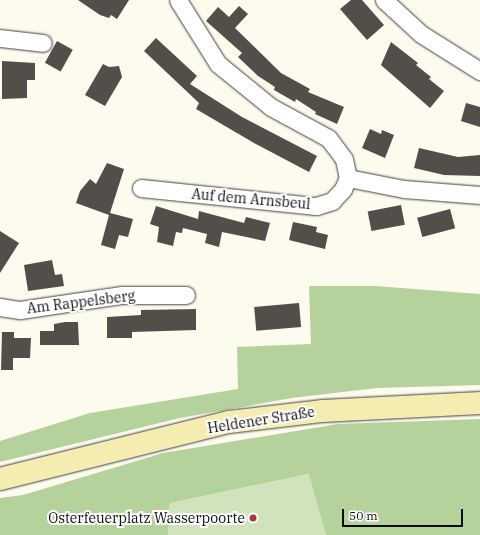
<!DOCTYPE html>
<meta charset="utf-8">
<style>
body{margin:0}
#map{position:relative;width:480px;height:535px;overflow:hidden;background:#fdfaee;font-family:"IBM Plex Serif",serif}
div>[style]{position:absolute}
.green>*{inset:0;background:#d1e3bc}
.forest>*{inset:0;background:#b5d29d}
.building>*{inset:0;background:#544e4a;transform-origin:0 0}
.roads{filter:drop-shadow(0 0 1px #3f3f3f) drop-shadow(0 0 1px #3f3f3f)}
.street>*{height:17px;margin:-8.5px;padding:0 8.5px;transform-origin:8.5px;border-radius:8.5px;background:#fff}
.secondary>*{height:22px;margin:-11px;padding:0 11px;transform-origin:11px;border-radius:11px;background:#f5ecb1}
.dots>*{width:11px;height:11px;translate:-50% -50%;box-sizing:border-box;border:2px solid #fff;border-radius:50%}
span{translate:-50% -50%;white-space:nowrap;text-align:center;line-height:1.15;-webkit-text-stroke:4px #fff;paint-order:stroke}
.street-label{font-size:14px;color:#0c0c0c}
.poi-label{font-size:14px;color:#0c0c0c}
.right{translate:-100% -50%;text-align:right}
.scale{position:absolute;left:342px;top:509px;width:121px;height:18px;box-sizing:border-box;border:2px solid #0c0c0c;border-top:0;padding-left:5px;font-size:12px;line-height:14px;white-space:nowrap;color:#0c0c0c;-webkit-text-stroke:3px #fff;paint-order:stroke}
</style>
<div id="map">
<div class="green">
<i style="clip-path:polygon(310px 474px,326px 535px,168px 535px,170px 503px)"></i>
</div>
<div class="forest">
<i style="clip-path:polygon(309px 286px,375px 286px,480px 294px,480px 385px,377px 388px,292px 398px,180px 418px,0 462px,0 441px,90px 413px,238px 389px,237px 347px,311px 344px)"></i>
<i style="clip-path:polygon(480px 419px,480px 535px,326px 535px,309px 474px,170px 503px,168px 535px,0 535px,0 498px,23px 495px,163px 453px,338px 424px)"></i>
</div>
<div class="building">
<i style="clip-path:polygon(78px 0,129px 0,117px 19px,111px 15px,109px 18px,100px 15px)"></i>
<i style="clip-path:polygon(351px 0,362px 0,384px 25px,367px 40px,340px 9px)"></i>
<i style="clip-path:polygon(239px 6px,248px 14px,235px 28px,281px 73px,310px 89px,308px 92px,344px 107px,337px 124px,315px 114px,316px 112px,296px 99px,295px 102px,274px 90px,275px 87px,258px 76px,238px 57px,242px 53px,206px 21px,218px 7px,229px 17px)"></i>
<i style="clip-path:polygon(156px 38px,197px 76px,190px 84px,242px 117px,317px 156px,309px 172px,254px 143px,196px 109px,199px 103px,144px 51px)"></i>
<i style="left:57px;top:41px;width:18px;height:25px;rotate:29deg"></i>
<i style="clip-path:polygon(391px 42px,418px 63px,416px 65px,431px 77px,429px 79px,444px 91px,430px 108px,381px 65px)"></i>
<i style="clip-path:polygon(2px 61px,35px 63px,35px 80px,27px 80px,27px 98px,2px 99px)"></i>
<i style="clip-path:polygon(103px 64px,109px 67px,119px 66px,122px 77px,105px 106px,85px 95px)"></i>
<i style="clip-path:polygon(466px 103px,480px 107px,480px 127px,461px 121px)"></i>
<i style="clip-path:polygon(370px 129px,381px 134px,382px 130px,394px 135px,385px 158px,362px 148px)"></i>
<i style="clip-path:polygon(419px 148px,458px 157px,480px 155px,480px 176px,444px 175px,414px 168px)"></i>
<i style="clip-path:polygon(107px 163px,124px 169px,110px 213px,133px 219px,128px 237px,119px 235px,115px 249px,101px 245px,109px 215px,76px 203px,80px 191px,90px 179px,96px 184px)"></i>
<i style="left:401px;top:205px;width:20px;height:34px;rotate:79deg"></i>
<i style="clip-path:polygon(156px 206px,198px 219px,199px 211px,244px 223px,246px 217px,270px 223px,265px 241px,222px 232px,219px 247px,205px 243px,207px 234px,183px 228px,182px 233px,176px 232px,173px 246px,157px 242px,159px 227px,150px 224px)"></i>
<i style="left:450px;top:209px;width:20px;height:34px;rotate:75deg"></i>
<i style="clip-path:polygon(293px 222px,317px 227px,316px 232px,328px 235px,325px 249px,289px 240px)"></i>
<i style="clip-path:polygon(0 231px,19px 243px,0 273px)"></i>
<i style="clip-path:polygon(52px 260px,55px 275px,62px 274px,64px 286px,28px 291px,24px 265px)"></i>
<i style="left:299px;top:303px;width:24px;height:45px;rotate:85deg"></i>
<i style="clip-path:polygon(196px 309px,196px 330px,132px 332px,132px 338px,107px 338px,107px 317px,141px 315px,141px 310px)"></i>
<i style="clip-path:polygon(65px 322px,78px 322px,79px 345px,40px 345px,40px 331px,54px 331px,54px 324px)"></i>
<i style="clip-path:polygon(2px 332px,14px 332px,14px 338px,31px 338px,30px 358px,13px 358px,13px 370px,1px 370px)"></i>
</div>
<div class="roads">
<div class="street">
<i style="left:384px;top:0;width:50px;rotate:42.6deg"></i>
<i style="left:421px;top:34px;width:70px;rotate:32.1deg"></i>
<i style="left:0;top:38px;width:43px;rotate:6.6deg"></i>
<i style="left:348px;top:178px;width:57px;rotate:11.1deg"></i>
<i style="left:404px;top:189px;width:76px;rotate:4.5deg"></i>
<i style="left:141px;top:188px;width:176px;rotate:5.9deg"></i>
<i style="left:316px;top:206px;width:17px;rotate:-17deg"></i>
<i style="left:332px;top:201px;width:16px;rotate:-47deg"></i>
<i style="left:343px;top:189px;width:12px;rotate:-66deg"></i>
<i style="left:348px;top:178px;width:19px;rotate:-102deg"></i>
<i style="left:344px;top:159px;width:26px;rotate:-127deg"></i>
<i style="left:328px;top:138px;width:65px;rotate:-151.5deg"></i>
<i style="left:271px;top:107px;width:68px;rotate:-140.9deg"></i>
<i style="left:218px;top:64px;width:75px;rotate:-122deg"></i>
<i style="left:0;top:307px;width:20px;rotate:9deg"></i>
<i style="left:20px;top:310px;width:103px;rotate:-8.4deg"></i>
<i style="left:122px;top:295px;width:64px"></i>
</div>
<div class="secondary">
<i style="left:0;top:479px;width:236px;rotate:-14deg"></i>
<i style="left:229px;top:422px;width:95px;rotate:-6.7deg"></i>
<i style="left:323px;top:411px;width:157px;rotate:-2.9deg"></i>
</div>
</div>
<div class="dots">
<i style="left:253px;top:518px;background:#aa373d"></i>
</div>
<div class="street-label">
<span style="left:251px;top:199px;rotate:5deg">Auf dem Arnsbeul</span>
<span style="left:81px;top:302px;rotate:-7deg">Am Rappelsberg</span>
<span style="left:261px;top:420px;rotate:-9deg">Heldener Straße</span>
</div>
<div class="poi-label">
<span class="right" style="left:245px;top:518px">Osterfeuerplatz Wasserpoorte</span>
</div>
<div class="scale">50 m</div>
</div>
